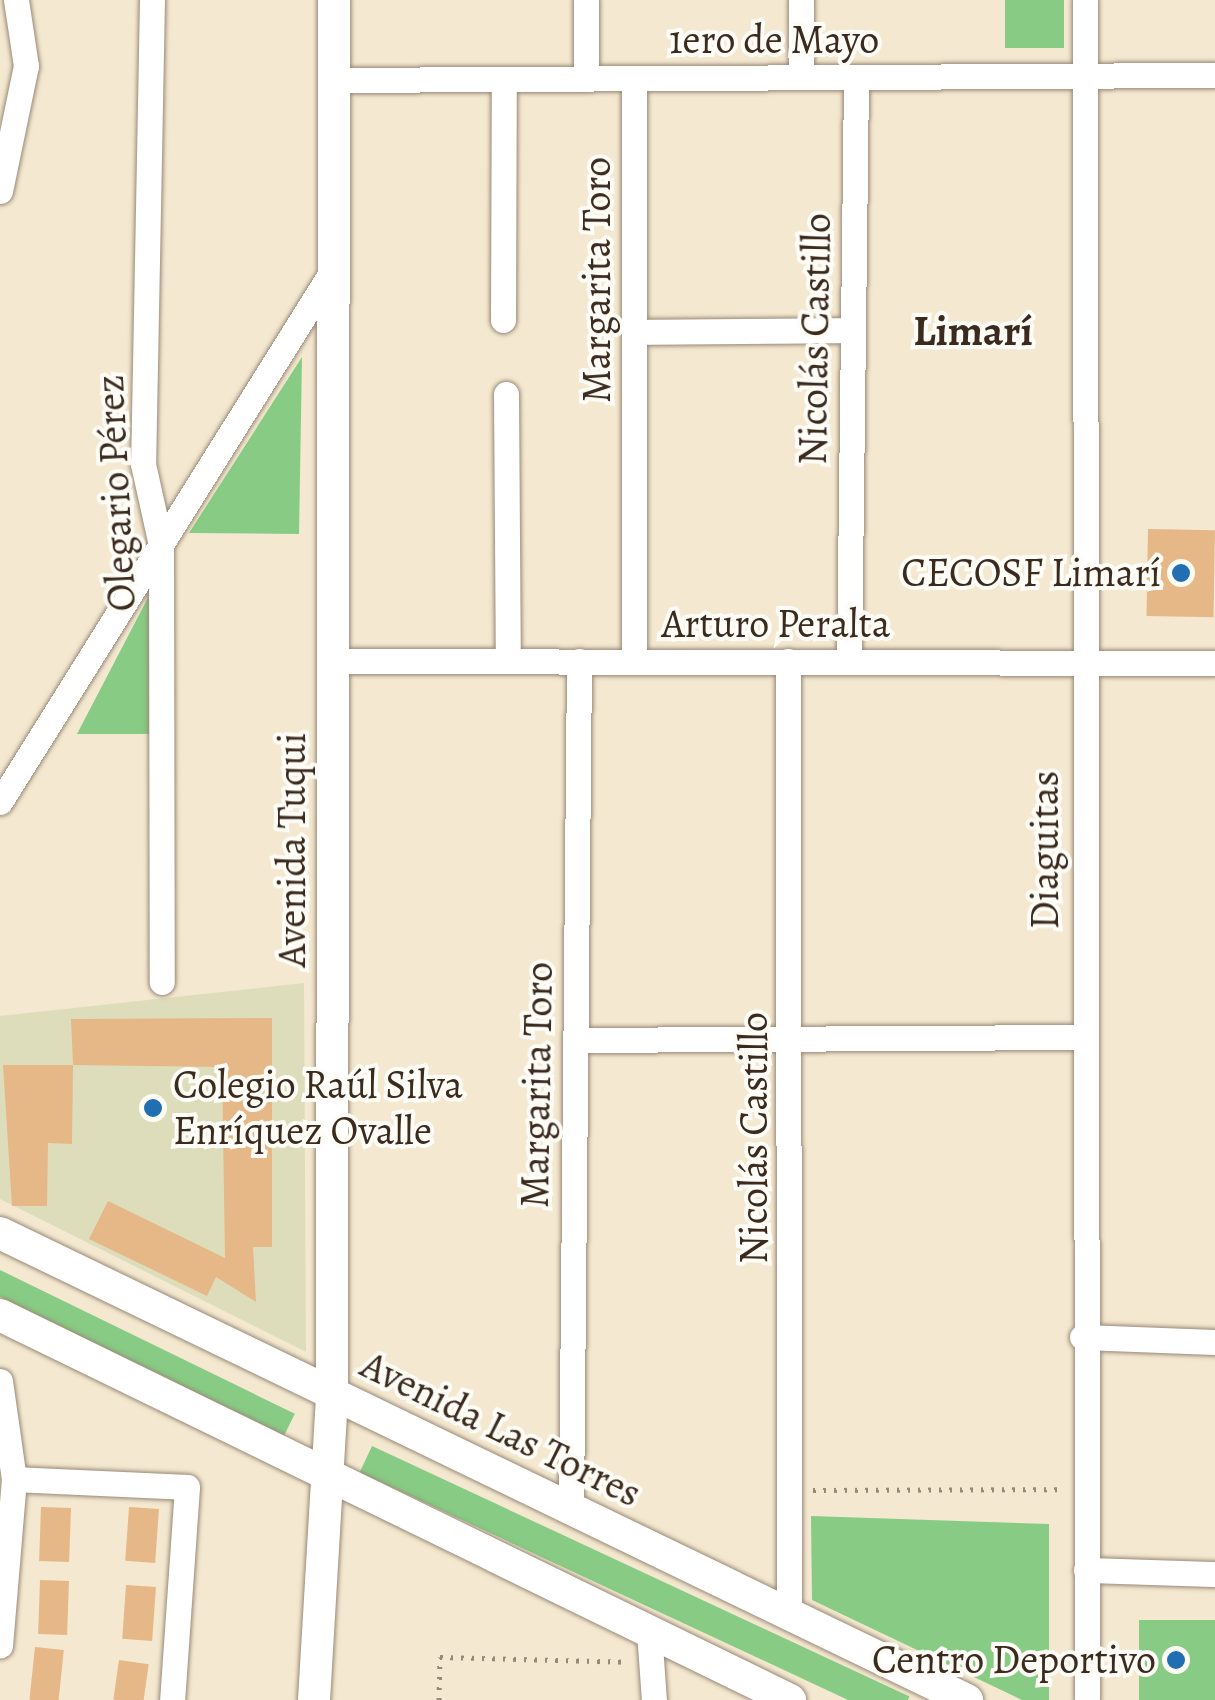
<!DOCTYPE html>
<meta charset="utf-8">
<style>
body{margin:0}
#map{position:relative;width:1215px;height:1700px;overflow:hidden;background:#f4e8d0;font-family:Alegreya,serif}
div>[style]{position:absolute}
.built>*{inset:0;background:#deddbb}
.green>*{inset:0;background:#87cb84;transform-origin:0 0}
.building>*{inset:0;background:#e6b787;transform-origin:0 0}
.path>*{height:5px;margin-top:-2.5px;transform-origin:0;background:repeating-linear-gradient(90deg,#988977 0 2.5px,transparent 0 10.5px)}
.roads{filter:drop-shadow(0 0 2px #988977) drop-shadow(0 0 2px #988977)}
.street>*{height:25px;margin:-12.5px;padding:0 12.5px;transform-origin:12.5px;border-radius:12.5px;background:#fff}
.secondary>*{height:32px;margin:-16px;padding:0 16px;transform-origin:16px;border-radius:16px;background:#fff}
.dots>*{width:28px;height:28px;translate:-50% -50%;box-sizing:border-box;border:5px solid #fdfcf7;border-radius:50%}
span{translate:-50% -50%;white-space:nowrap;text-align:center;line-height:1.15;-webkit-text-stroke:8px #fdfcf7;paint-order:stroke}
.street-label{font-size:40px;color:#3b2a1e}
.poi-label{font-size:40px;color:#3b2a1e}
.right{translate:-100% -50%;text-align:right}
.left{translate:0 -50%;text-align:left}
.neighbourhood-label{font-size:42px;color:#3b2a1e;font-weight:700}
</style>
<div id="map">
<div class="built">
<i style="clip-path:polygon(304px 983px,306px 1352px,0 1199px,0 1016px)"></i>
</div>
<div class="green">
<i style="left:1005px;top:0;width:59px;height:48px"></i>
<i style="clip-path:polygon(302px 357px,299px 534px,189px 533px)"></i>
<i style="clip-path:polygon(152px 590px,150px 734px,77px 734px)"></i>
<i style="left:0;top:1270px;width:328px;height:24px;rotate:26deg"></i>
<i style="left:372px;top:1446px;width:593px;height:29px;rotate:25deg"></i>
<i style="clip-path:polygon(811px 1516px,1049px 1524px,1049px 1700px,1022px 1700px,812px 1600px)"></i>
<i style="left:1139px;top:1620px;width:76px;height:80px"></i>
</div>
<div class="building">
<i style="left:1148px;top:529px;width:67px;height:87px;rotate:1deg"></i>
<i style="clip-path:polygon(272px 1018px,272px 1247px,253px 1247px,256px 1302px,216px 1277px,207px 1296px,89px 1239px,108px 1201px,225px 1258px,222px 1067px,73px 1065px,72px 1144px,48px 1143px,47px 1206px,12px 1206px,3px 1065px,73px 1065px,71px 1019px)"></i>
<i style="left:41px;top:1507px;width:30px;height:54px;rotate:2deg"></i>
<i style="left:129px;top:1507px;width:30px;height:54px;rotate:4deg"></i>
<i style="left:40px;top:1580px;width:29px;height:54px;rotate:2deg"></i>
<i style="left:126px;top:1585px;width:30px;height:54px;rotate:4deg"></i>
<i style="left:35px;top:1647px;width:29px;height:53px;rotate:6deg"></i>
<i style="left:119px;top:1660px;width:30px;height:40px;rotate:8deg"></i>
</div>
<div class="path">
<i style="left:813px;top:1490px;width:249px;rotate:-0.2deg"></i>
<i style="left:439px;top:1700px;width:43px;rotate:-88.7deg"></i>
<i style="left:440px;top:1657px;width:186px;rotate:1.5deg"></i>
</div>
<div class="roads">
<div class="street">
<i style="left:152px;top:0;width:464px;rotate:91.1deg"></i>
<i style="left:143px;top:464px;width:83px;rotate:77.5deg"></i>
<i style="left:161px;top:545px;width:437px;rotate:89.9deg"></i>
<i style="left:586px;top:0;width:79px;rotate:90deg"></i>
<i style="left:801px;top:0;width:77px;rotate:90deg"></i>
<i style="left:1085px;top:0;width:1700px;rotate:89.93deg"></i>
<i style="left:334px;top:80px;width:881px;rotate:-0.33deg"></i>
<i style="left:0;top:191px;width:128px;rotate:-78.3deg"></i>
<i style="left:26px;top:66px;width:67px;rotate:-98.6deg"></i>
<i style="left:503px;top:320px;width:240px;rotate:-89.8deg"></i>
<i style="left:634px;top:332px;width:219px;rotate:-0.5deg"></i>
<i style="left:506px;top:394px;width:267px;rotate:89.6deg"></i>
<i style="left:336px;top:661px;width:879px;rotate:0.13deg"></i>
<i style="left:634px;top:661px;width:582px;rotate:-90deg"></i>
<i style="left:788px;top:661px;width:954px;rotate:89.94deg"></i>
<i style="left:849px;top:661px;width:584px;rotate:-89.31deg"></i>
<i style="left:0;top:802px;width:626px;rotate:-57.98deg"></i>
<i style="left:575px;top:1040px;width:507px;rotate:-0.34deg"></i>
<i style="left:1082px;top:1337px;width:133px;rotate:2.2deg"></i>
<i style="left:0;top:1381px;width:99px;rotate:81.9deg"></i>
<i style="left:14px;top:1479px;width:167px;rotate:94.8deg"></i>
<i style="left:14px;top:1479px;width:173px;rotate:2.6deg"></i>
<i style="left:187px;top:1487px;width:214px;rotate:94deg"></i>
<i style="left:571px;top:1510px;width:849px;rotate:-89.46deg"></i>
<i style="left:1086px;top:1570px;width:129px;rotate:1.8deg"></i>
<i style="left:649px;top:1631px;width:69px;rotate:85.9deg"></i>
</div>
<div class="secondary">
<i style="left:0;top:1233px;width:1074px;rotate:25.78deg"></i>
<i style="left:0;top:1315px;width:879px;rotate:25.98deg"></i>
<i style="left:314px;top:1700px;width:306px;rotate:-86.6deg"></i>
<i style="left:332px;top:1395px;width:1395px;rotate:-89.92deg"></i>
</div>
</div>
<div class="dots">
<i style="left:1181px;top:573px;background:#1f6fb2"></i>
<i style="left:153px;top:1108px;background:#1f6fb2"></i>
<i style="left:1176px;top:1660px;background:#1f6fb2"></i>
</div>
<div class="street-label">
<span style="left:774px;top:40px">1ero de Mayo</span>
<span style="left:597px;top:280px;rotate:-90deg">Margarita Toro</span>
<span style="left:815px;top:339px;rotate:-89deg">Nicolás Castillo</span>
<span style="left:116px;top:493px;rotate:-93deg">Olegario Pérez</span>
<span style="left:776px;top:624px">Arturo Peralta</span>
<span style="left:292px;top:850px;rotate:-90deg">Avenida Tuqui</span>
<span style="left:1045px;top:850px;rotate:-90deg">Diaguitas</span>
<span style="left:537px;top:1085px;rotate:-89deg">Margarita Toro</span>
<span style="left:754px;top:1138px;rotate:-90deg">Nicolás Castillo</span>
<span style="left:501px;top:1429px;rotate:26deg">Avenida Las Torres</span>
</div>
<div class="poi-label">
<span class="right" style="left:1161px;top:573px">CECOSF Limarí</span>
<span class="left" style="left:173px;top:1108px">Colegio Raúl Silva<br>Enríquez Ovalle</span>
<span class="right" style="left:1156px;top:1660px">Centro Deportivo</span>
</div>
<div class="neighbourhood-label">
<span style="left:973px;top:331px">Limarí</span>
</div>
</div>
